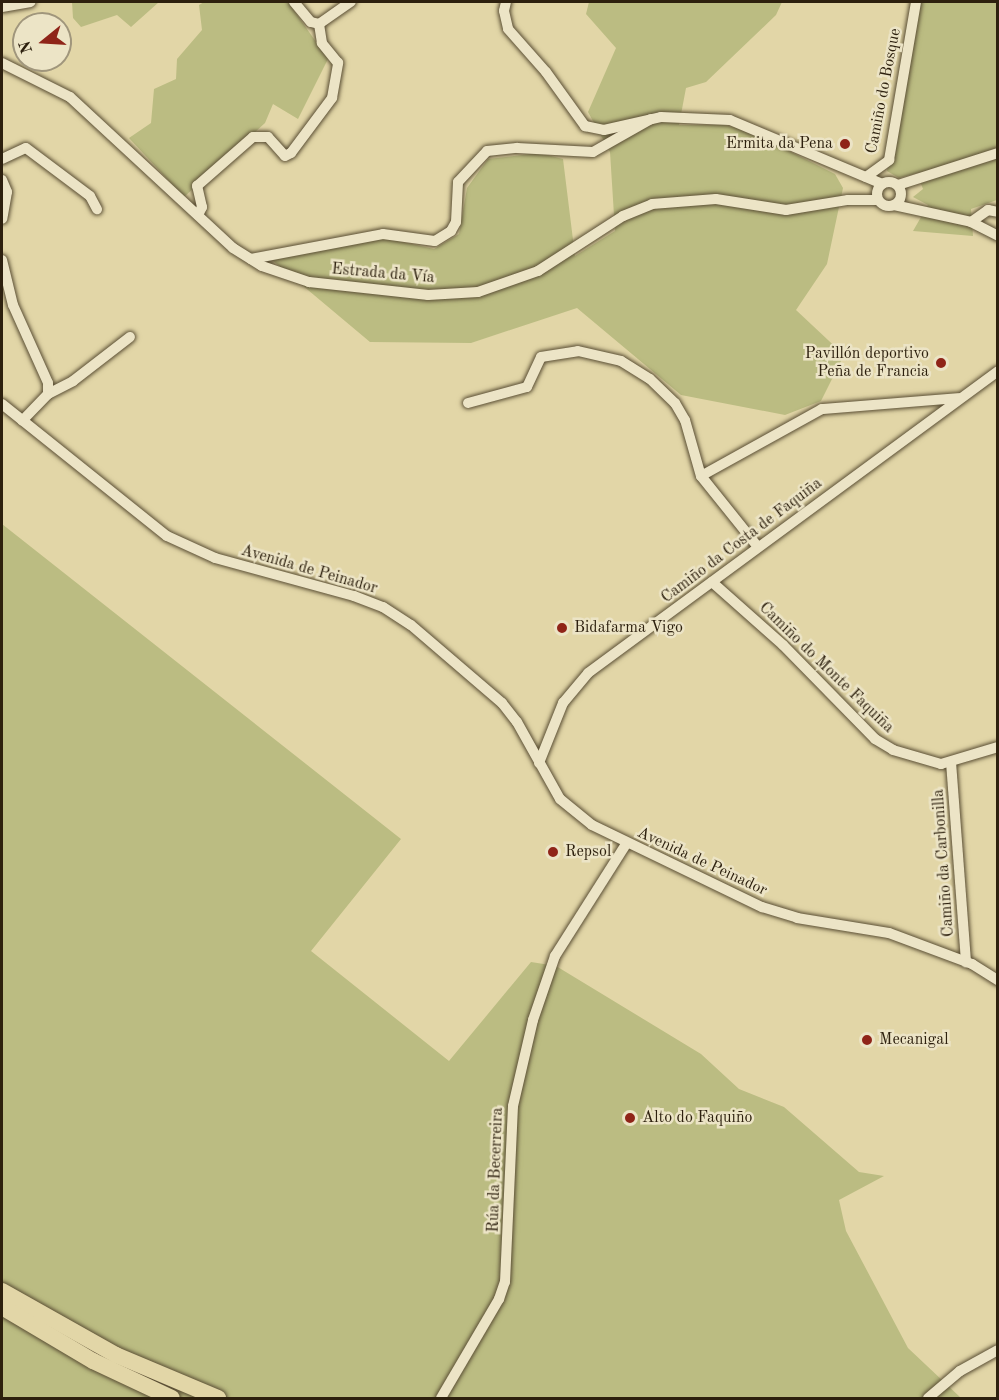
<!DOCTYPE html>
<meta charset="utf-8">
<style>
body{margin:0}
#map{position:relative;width:999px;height:1400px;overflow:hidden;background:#e2d6a7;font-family:"Old Standard TT",serif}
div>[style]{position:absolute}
.green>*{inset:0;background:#bbbc82}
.roads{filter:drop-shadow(0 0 2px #5a4e34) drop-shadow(0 0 2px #5a4e34)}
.minor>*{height:10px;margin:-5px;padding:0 5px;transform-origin:5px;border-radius:5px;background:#ece4c6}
.minor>.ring{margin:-5px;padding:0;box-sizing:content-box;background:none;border:10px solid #ece4c6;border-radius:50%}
.highway>*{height:16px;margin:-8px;padding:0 8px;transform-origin:8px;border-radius:8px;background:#e2d6a7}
.dots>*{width:16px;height:16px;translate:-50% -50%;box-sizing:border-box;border:3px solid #ece4c6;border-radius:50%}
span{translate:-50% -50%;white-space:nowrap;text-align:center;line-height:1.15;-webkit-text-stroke:5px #ece4c6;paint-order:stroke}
.street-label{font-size:16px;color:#2d200e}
.poi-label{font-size:16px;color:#2d200e}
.right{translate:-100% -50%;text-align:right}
.left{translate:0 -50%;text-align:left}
.frame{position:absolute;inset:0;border:3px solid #2d200e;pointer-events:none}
.north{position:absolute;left:12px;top:12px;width:60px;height:60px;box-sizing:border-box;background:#ece4c6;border:2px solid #a0967c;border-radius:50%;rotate:252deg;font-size:16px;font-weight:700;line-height:24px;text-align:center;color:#2d200e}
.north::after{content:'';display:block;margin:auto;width:21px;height:27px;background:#8f2418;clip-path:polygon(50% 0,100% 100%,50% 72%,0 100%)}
</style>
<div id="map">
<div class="green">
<i style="clip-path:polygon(72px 2px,159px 2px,131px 27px,117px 15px,81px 27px,73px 18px)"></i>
<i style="clip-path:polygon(204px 2px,288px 2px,328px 59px,298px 119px,273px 104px,265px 123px,184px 197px,129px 138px,151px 123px,154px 89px,176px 79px,177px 59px,202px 30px,199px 5px)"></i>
<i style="clip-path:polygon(589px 2px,782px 2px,776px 15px,706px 82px,686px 88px,679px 125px,724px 125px,747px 130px,835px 174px,843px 188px,827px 264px,796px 310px,844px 355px,821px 401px,785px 415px,681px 395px,577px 308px,471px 343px,370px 342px,271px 259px,381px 237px,434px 249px,459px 234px,467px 188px,488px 159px,539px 153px,563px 159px,575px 256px,615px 231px,610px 152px,588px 112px,616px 48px,586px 14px)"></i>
<i style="clip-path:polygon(917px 2px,997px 2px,997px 200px,971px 209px,973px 236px,913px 231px,928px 205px,913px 197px,923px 189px,917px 173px,899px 178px,887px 171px)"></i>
<i style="clip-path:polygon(2px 524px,401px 839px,311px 951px,449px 1061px,531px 962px,556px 966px,701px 1054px,739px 1089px,784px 1107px,859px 1172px,884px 1176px,839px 1200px,846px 1231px,908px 1348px,961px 1398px,2px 1398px)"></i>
</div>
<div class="roads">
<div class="minor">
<i style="left:294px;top:2px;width:26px;rotate:50deg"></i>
<i style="left:311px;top:22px;width:8px;rotate:14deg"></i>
<i style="left:319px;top:24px;width:39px;rotate:-35deg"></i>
<i style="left:506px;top:2px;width:9px;rotate:103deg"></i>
<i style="left:504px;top:11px;width:18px;rotate:77deg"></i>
<i style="left:508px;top:29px;width:57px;rotate:48.5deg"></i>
<i style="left:546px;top:72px;width:67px;rotate:54.2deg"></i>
<i style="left:585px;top:126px;width:19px;rotate:12deg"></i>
<i style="left:604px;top:130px;width:58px;rotate:-12.8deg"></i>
<i style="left:661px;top:117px;width:69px;rotate:2.5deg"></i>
<i style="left:730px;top:120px;width:165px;rotate:22.8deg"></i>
<i style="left:2px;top:7px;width:29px;rotate:-10deg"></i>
<i style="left:2px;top:63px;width:76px;rotate:26.6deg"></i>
<i style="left:70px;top:97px;width:222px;rotate:42.8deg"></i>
<i style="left:233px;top:248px;width:34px;rotate:32deg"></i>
<i style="left:262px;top:266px;width:50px;rotate:18.8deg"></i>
<i style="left:309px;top:282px;width:120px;rotate:6.2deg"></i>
<i style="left:428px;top:295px;width:50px;rotate:-3.4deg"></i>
<i style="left:478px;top:292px;width:64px;rotate:-19.3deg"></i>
<i style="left:538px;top:271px;width:101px;rotate:-32.9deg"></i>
<i style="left:623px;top:216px;width:31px;rotate:-22deg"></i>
<i style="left:652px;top:204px;width:64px;rotate:-4.5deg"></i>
<i style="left:716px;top:199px;width:71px;rotate:8.9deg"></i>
<i style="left:786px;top:210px;width:63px;rotate:-9.2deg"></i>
<i style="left:848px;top:200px;width:30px"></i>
<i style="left:2px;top:159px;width:26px;rotate:-25deg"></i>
<i style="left:26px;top:148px;width:80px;rotate:36.9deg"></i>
<i style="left:90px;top:196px;width:15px;rotate:62deg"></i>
<i style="left:866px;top:177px;width:29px;rotate:-36deg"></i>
<i style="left:889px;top:160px;width:160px;rotate:-80.3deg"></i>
<i style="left:2px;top:180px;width:13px;rotate:67deg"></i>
<i style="left:7px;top:192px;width:27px;rotate:100deg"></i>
<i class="ring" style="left:877px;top:182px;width:14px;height:14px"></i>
<i style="left:898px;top:185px;width:105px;rotate:-17.7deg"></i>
<i style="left:894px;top:205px;width:79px;rotate:12.4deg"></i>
<i style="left:971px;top:222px;width:30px;rotate:27deg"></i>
<i style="left:198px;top:215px;width:9px;rotate:-63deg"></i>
<i style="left:202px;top:207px;width:22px;rotate:-103deg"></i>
<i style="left:197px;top:186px;width:74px;rotate:-41.2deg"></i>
<i style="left:253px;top:137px;width:15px"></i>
<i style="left:268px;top:137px;width:25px;rotate:48deg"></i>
<i style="left:285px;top:156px;width:7px;rotate:-27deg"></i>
<i style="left:291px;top:153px;width:69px;rotate:-53.3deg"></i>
<i style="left:332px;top:98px;width:36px;rotate:-80deg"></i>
<i style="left:338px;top:63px;width:26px;rotate:-129deg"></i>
<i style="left:322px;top:43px;width:19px;rotate:-99deg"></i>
<i style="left:971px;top:222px;width:21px;rotate:-35deg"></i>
<i style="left:988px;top:210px;width:10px;rotate:11deg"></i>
<i style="left:251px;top:259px;width:134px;rotate:-10.7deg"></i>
<i style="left:383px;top:234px;width:52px;rotate:7.7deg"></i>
<i style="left:435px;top:241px;width:19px;rotate:-32deg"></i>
<i style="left:451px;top:231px;width:10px;rotate:-61deg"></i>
<i style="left:456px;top:222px;width:40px;rotate:-87.1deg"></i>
<i style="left:458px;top:182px;width:42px;rotate:-46.9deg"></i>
<i style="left:487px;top:151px;width:30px;rotate:-6deg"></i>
<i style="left:517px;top:148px;width:76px;rotate:3deg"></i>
<i style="left:593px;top:152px;width:67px;rotate:-29.6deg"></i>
<i style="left:2px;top:260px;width:46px;rotate:76.3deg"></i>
<i style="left:13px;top:305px;width:85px;rotate:65.8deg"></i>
<i style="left:48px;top:383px;width:11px;rotate:90deg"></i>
<i style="left:48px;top:394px;width:37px;rotate:134deg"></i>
<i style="left:48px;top:394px;width:28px;rotate:-27deg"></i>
<i style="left:73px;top:381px;width:72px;rotate:-37.7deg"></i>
<i style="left:468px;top:403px;width:61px;rotate:-15.2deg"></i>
<i style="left:527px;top:387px;width:33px;rotate:-65deg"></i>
<i style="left:541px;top:357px;width:37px;rotate:-9deg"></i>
<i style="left:578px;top:351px;width:44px;rotate:13.1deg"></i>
<i style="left:621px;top:361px;width:34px;rotate:32deg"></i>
<i style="left:650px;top:379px;width:35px;rotate:44deg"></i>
<i style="left:675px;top:403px;width:20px;rotate:60deg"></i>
<i style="left:685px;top:420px;width:58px;rotate:74.1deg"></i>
<i style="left:701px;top:476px;width:90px;rotate:51.3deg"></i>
<i style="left:2px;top:404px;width:211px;rotate:38.7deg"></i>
<i style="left:167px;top:536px;width:53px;rotate:24.6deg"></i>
<i style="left:215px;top:558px;width:144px;rotate:15.3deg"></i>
<i style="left:354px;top:596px;width:31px;rotate:21deg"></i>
<i style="left:383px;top:607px;width:33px;rotate:33deg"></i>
<i style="left:411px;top:625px;width:120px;rotate:40.6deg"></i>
<i style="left:502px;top:703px;width:24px;rotate:52deg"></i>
<i style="left:517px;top:722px;width:88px;rotate:60.8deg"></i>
<i style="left:560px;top:799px;width:41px;rotate:39.1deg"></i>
<i style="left:592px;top:825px;width:189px;rotate:25.8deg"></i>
<i style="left:762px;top:907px;width:37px;rotate:17deg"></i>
<i style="left:797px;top:918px;width:93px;rotate:9.3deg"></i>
<i style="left:889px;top:933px;width:89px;rotate:20.5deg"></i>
<i style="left:972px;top:964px;width:31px;rotate:32deg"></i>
<i style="left:701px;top:476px;width:138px;rotate:-29deg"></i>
<i style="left:822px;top:409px;width:137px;rotate:-4.6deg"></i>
<i style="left:712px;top:582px;width:95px;rotate:41.6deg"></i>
<i style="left:783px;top:645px;width:132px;rotate:45.6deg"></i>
<i style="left:875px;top:739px;width:21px;rotate:31deg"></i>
<i style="left:893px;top:750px;width:50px;rotate:16.3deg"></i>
<i style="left:941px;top:764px;width:59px;rotate:-16.6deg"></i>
<i style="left:951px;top:762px;width:201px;rotate:85.7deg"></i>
<i style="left:539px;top:763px;width:65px;rotate:-68.2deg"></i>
<i style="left:563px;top:703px;width:39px;rotate:-50deg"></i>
<i style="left:588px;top:673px;width:509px;rotate:-36.37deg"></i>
<i style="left:441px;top:1398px;width:115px;rotate:-59.6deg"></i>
<i style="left:499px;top:1299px;width:18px;rotate:-71deg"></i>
<i style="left:505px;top:1282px;width:176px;rotate:-87.4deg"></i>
<i style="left:513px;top:1106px;width:88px;rotate:-76.9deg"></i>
<i style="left:533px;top:1020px;width:68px;rotate:-71deg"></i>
<i style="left:555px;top:956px;width:133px;rotate:-57.6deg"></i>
<i style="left:928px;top:1398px;width:42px;rotate:-40.2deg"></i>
<i style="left:960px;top:1371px;width:43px;rotate:-28.9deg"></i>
</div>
<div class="highway">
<i style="left:2px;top:1291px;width:131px;rotate:29.3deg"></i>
<i style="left:116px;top:1355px;width:111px;rotate:22.9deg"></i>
<i style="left:2px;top:1307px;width:106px;rotate:30.7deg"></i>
<i style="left:93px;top:1361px;width:87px;rotate:25.1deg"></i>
</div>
</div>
<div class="dots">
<i style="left:845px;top:144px;background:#8f2418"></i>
<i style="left:941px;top:363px;background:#8f2418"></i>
<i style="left:562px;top:628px;background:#8f2418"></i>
<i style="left:553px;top:852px;background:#8f2418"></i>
<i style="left:867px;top:1040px;background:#8f2418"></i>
<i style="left:630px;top:1118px;background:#8f2418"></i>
</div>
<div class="street-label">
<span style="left:884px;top:91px;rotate:-79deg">Camiño do Bosque</span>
<span style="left:383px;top:274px;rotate:5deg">Estrada da Vía</span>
<span style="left:742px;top:541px;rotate:-37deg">Camiño da Costa de Faquiña</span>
<span style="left:309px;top:570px;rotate:16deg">Avenida de Peinador</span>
<span style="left:826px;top:668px;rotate:44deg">Camiño do Monte Faquiña</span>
<span style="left:702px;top:862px;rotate:25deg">Avenida de Peinador</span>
<span style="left:944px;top:863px;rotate:-94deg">Camiño da Carbonilla</span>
<span style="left:496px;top:1170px;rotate:-88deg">Rúa da Becerreira</span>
</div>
<div class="poi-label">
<span class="right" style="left:833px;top:144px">Ermita da Pena</span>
<span class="right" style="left:929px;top:363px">Pavillón deportivo<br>Peña de Francia</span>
<span class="left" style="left:574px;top:628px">Bidafarma Vigo</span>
<span class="left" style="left:565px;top:852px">Repsol</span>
<span class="left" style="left:879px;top:1040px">Mecanigal</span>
<span class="left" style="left:642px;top:1118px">Alto do Faquiño</span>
</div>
<div class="frame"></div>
<div class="north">N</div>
</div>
